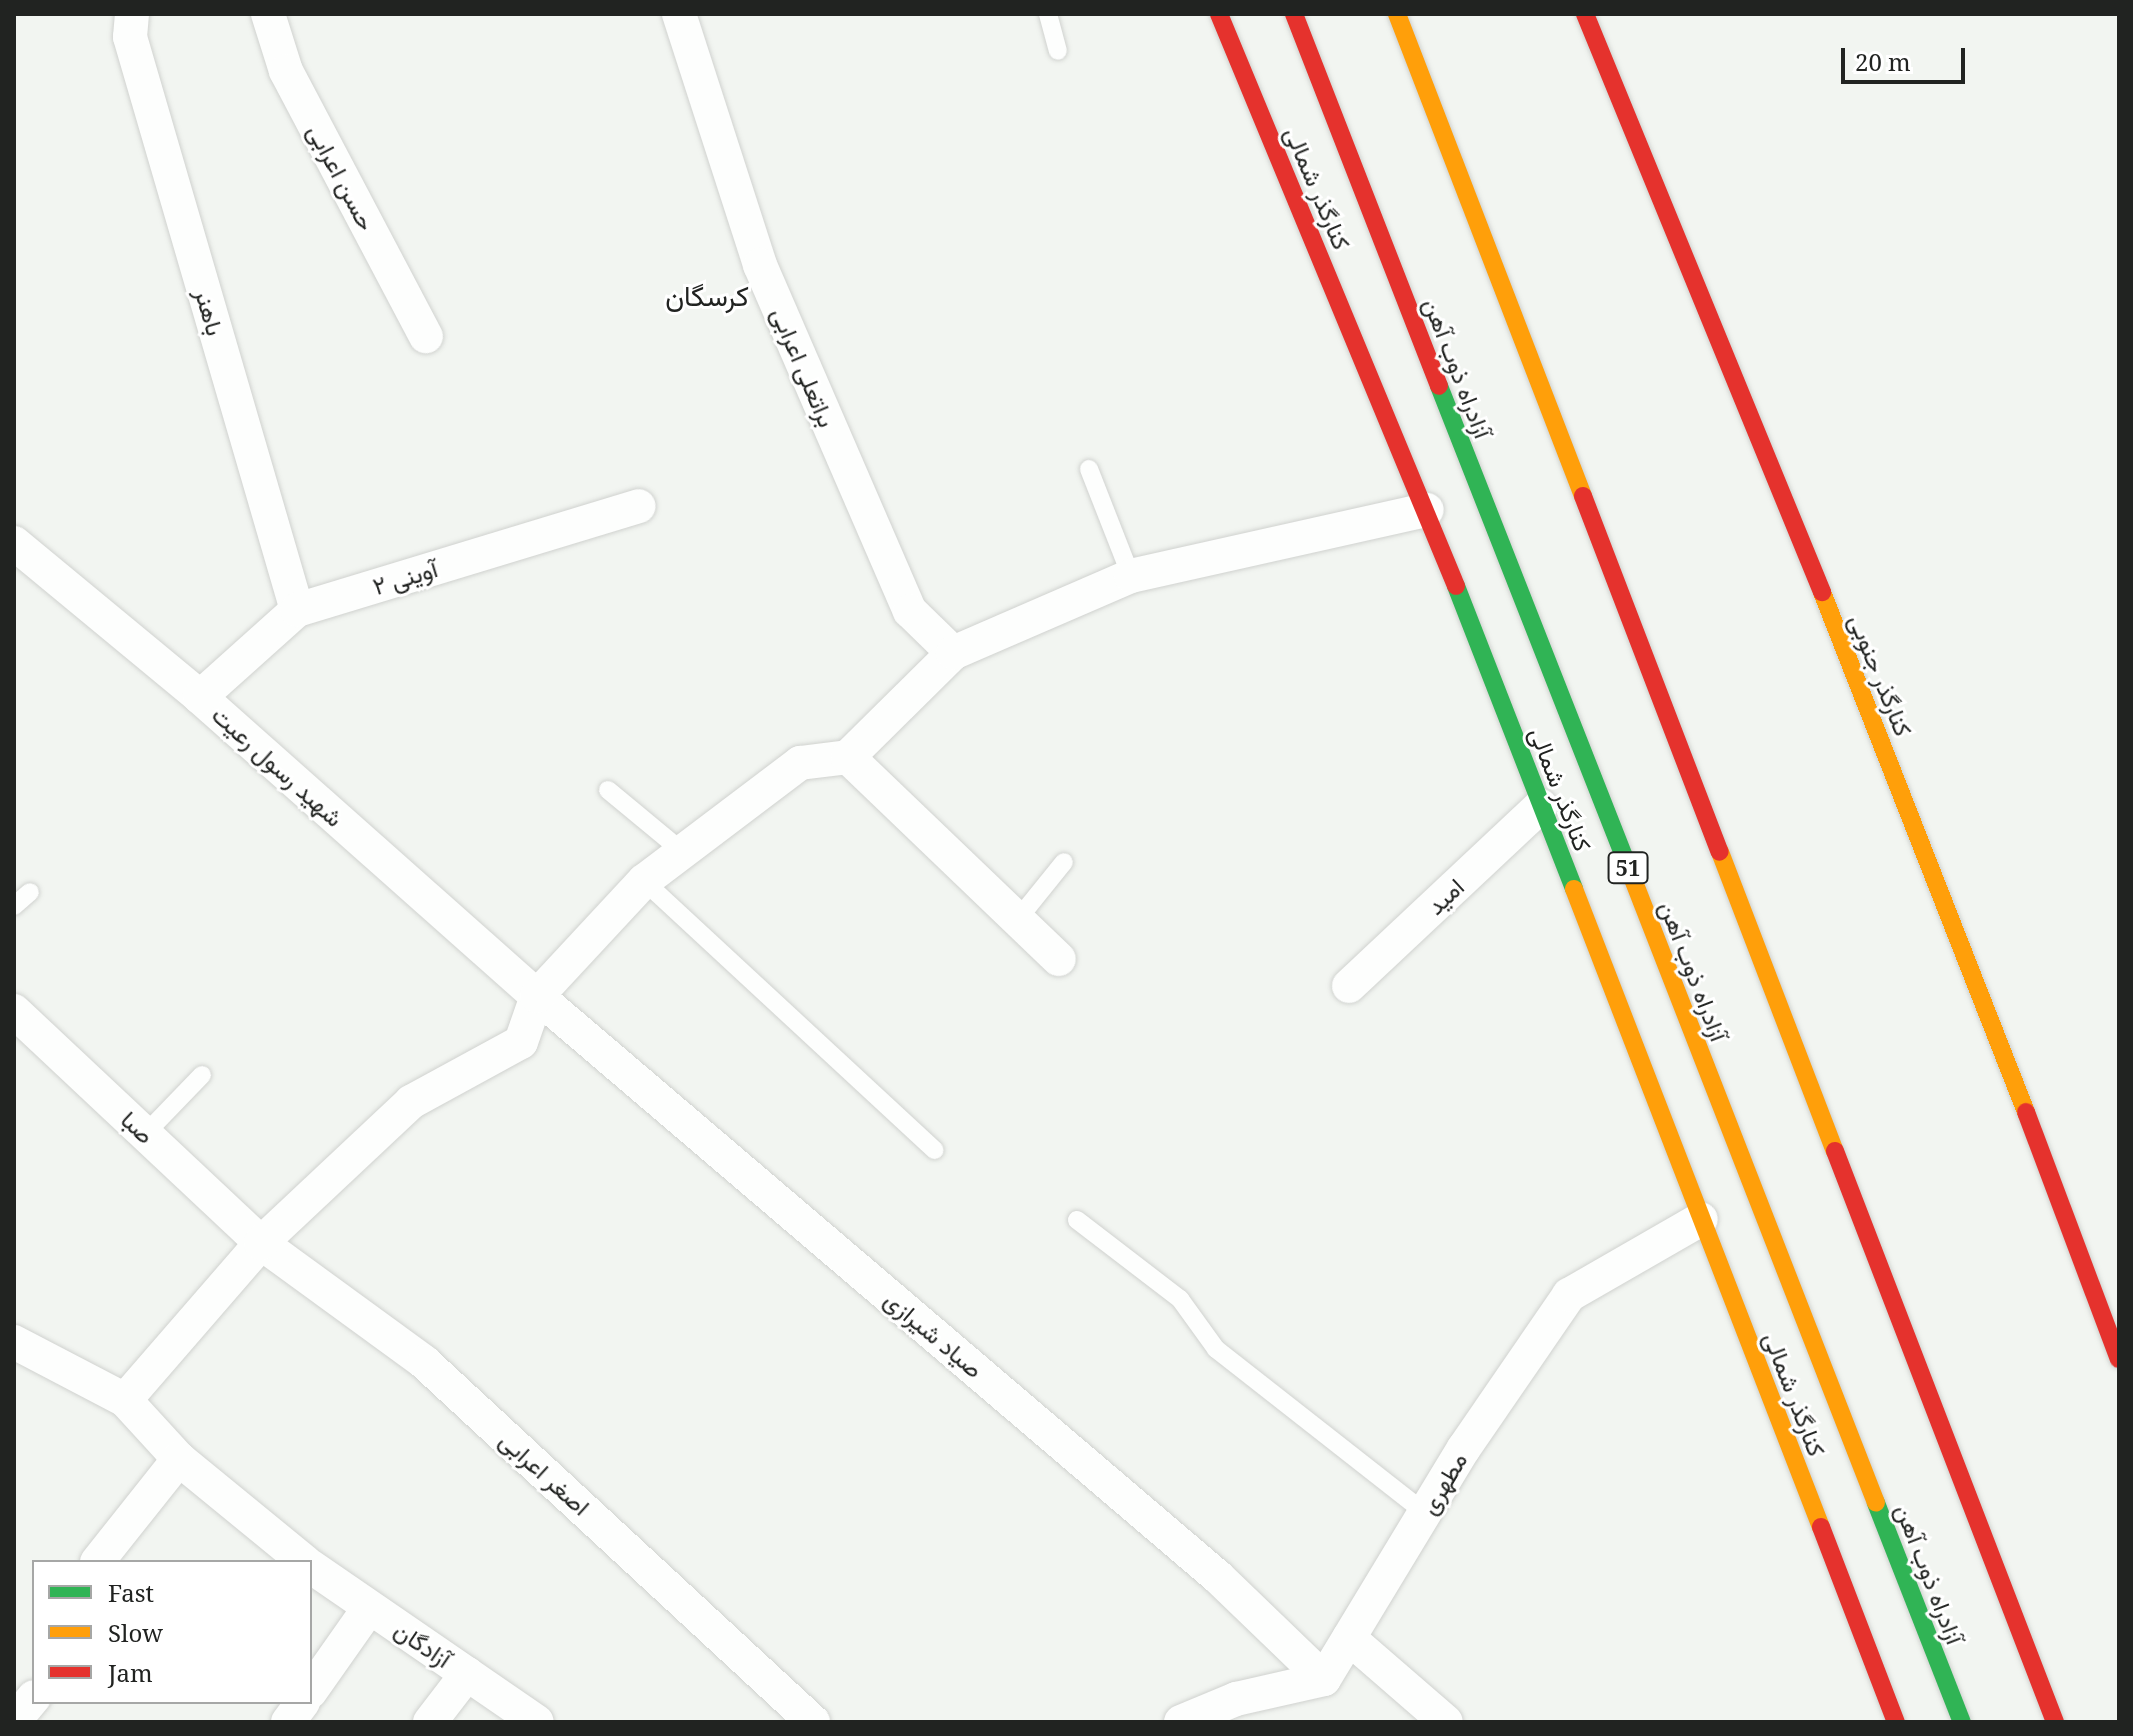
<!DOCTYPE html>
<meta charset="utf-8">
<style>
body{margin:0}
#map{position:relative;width:2133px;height:1736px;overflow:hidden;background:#f2f5f1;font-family:"Noto Serif",Vazirmatn,serif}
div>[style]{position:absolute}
.roads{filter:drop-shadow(0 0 2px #d0d2cf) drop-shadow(0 0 2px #d0d2cf)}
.lane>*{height:18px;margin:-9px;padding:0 9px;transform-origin:9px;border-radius:9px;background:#fdfefd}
.street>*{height:34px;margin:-17px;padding:0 17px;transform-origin:17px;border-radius:17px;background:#fdfefd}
.fast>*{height:18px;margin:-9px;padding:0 9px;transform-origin:9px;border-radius:9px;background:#30b455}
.slow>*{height:18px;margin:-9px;padding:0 9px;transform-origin:9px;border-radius:9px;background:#ff9f0a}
.jam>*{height:18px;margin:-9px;padding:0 9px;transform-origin:9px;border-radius:9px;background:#e5322d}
span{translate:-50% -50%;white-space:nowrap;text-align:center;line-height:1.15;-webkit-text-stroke:6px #fff;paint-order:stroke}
.shield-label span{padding:2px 6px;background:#fff;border:2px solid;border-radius:6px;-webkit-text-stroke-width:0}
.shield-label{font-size:22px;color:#212321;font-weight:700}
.street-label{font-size:24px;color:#212321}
.quarter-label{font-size:28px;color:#212321}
.frame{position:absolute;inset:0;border:16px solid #212321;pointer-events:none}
.legend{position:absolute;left:32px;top:1560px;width:280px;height:144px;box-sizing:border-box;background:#fff;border:2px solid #a6a7a6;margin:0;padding:10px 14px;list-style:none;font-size:24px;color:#212321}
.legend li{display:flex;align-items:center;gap:16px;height:40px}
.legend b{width:40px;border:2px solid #a6a7a6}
.scale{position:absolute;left:1841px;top:48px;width:124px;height:36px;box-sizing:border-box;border:4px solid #212321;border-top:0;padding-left:10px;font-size:24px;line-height:28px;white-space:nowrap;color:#212321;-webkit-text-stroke:6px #fff;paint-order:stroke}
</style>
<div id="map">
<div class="roads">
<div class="lane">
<i style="left:1048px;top:14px;width:38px;rotate:75deg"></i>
<i style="left:1089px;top:469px;width:115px;rotate:68.6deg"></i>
<i style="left:608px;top:790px;width:97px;rotate:39.6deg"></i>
<i style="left:644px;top:881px;width:396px;rotate:42.8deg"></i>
<i style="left:14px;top:906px;width:21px;rotate:-41deg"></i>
<i style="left:1018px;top:919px;width:73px;rotate:-51.1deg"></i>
<i style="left:145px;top:1134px;width:82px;rotate:-46deg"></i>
<i style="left:1077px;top:1220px;width:130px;rotate:37.5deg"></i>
<i style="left:1180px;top:1299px;width:62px;rotate:54.2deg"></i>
<i style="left:1216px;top:1349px;width:266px;rotate:38.1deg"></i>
</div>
<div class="street">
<i style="left:132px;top:14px;width:23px;rotate:95deg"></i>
<i style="left:130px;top:37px;width:597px;rotate:73.75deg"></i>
<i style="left:268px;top:14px;width:60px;rotate:72.5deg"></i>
<i style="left:286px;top:71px;width:300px;rotate:62.2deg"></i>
<i style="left:679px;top:14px;width:264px;rotate:72.1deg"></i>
<i style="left:760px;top:265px;width:377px;rotate:66.6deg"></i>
<i style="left:910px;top:611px;width:60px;rotate:44.3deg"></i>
<i style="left:14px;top:543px;width:241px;rotate:39.6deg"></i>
<i style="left:200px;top:697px;width:451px;rotate:41.6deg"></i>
<i style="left:537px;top:996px;width:895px;rotate:40.47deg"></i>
<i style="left:1218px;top:1577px;width:147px;rotate:43.9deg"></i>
<i style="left:200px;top:697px;width:130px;rotate:-41.9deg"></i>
<i style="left:297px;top:610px;width:357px;rotate:-16.9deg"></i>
<i style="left:848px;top:757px;width:292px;rotate:43.8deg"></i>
<i style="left:1349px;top:986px;width:263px;rotate:-43.2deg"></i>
<i style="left:14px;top:1011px;width:339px;rotate:43.2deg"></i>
<i style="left:261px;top:1243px;width:202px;rotate:36.1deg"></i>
<i style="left:424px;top:1362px;width:530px;rotate:42.78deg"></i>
<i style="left:14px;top:1342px;width:125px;rotate:27.6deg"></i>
<i style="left:125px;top:1400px;width:80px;rotate:47.5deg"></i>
<i style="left:179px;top:1459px;width:163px;rotate:39.3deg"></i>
<i style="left:125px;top:1400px;width:208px;rotate:-49.1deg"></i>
<i style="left:261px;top:1243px;width:206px;rotate:-43.2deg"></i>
<i style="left:411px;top:1102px;width:125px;rotate:-28.6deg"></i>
<i style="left:521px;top:1042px;width:49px;rotate:-70.8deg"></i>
<i style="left:537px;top:996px;width:157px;rotate:-47.1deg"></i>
<i style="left:644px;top:881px;width:196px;rotate:-37.1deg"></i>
<i style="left:800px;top:763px;width:48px;rotate:-7.1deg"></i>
<i style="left:848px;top:757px;width:148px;rotate:-44.7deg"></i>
<i style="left:953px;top:653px;width:194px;rotate:-23.4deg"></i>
<i style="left:1131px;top:576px;width:303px;rotate:-12.6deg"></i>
<i style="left:97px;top:1562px;width:132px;rotate:-51.5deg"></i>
<i style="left:310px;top:1566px;width:275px;rotate:34.5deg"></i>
<i style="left:1349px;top:1638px;width:128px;rotate:40.9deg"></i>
<i style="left:310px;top:1692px;width:103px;rotate:-54.9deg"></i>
<i style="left:14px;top:1721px;width:31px;rotate:-50deg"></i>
<i style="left:288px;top:1722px;width:25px;rotate:-53deg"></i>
<i style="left:430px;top:1722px;width:61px;rotate:-52.4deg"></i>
<i style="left:1181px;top:1722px;width:60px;rotate:-22.7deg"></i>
<i style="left:1236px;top:1699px;width:90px;rotate:-12.8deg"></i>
<i style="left:1324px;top:1679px;width:270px;rotate:-58.8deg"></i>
<i style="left:1464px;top:1448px;width:186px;rotate:-55.5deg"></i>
<i style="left:1569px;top:1295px;width:152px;rotate:-29.9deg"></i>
</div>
<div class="fast">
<i style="left:1439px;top:386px;width:519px;rotate:68.53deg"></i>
<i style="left:1456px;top:586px;width:325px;rotate:68.7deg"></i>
<i style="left:1876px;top:1503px;width:235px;rotate:68.6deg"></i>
</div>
<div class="slow">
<i style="left:1397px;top:14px;width:517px;rotate:68.9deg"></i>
<i style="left:1822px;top:592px;width:559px;rotate:68.58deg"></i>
<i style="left:1720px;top:852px;width:320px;rotate:69deg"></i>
<i style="left:1629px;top:869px;width:680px;rotate:68.71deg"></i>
<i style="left:1574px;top:889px;width:684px;rotate:68.84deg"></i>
</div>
<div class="jam">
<i style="left:1219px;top:14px;width:619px;rotate:67.49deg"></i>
<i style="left:1294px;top:14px;width:399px;rotate:68.7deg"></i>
<i style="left:1585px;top:14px;width:625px;rotate:67.7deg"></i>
<i style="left:1583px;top:496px;width:381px;rotate:69deg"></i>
<i style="left:2026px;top:1112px;width:264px;rotate:69.4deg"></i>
<i style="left:1835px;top:1151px;width:612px;rotate:68.93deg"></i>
<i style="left:1821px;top:1527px;width:209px;rotate:69deg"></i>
</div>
</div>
<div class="shield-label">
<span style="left:1628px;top:868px">51</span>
</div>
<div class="street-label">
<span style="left:342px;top:177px;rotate:62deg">حسن اعرابی</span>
<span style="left:1318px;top:188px;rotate:67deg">کنارگذر شمالی</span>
<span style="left:210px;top:312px;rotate:74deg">باهنر</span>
<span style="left:804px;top:367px;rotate:67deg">براتعلی اعرابی</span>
<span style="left:1458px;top:368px;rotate:69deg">آزادراه ذوب آهن</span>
<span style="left:405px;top:577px;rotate:-17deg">آوینی ۲</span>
<span style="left:1881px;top:675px;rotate:68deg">کنارگذر جنوبی</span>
<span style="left:278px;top:766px;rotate:42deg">شهید رسول رعیت</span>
<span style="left:1561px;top:789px;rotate:69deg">کنارگذر شمالی</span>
<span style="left:1445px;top:896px;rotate:-43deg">امید</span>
<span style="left:1694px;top:971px;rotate:69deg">آزادراه ذوب آهن</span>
<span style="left:138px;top:1127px;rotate:43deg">صبا</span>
<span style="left:934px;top:1334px;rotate:40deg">صیاد شیرازی</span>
<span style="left:1795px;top:1394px;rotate:69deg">کنارگذر شمالی</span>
<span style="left:545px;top:1473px;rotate:42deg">اصغر اعرابی</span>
<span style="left:1443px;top:1483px;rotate:-59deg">مطهری</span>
<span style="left:1930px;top:1574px;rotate:69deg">آزادراه ذوب آهن</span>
<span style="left:423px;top:1644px;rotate:34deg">آزادگان</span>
</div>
<div class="quarter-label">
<span style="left:707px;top:295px">کرسگان</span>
</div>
<div class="frame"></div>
<ul class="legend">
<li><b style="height:10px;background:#30b455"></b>Fast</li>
<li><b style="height:10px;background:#ff9f0a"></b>Slow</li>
<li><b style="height:10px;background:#e5322d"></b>Jam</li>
</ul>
<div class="scale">20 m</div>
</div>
